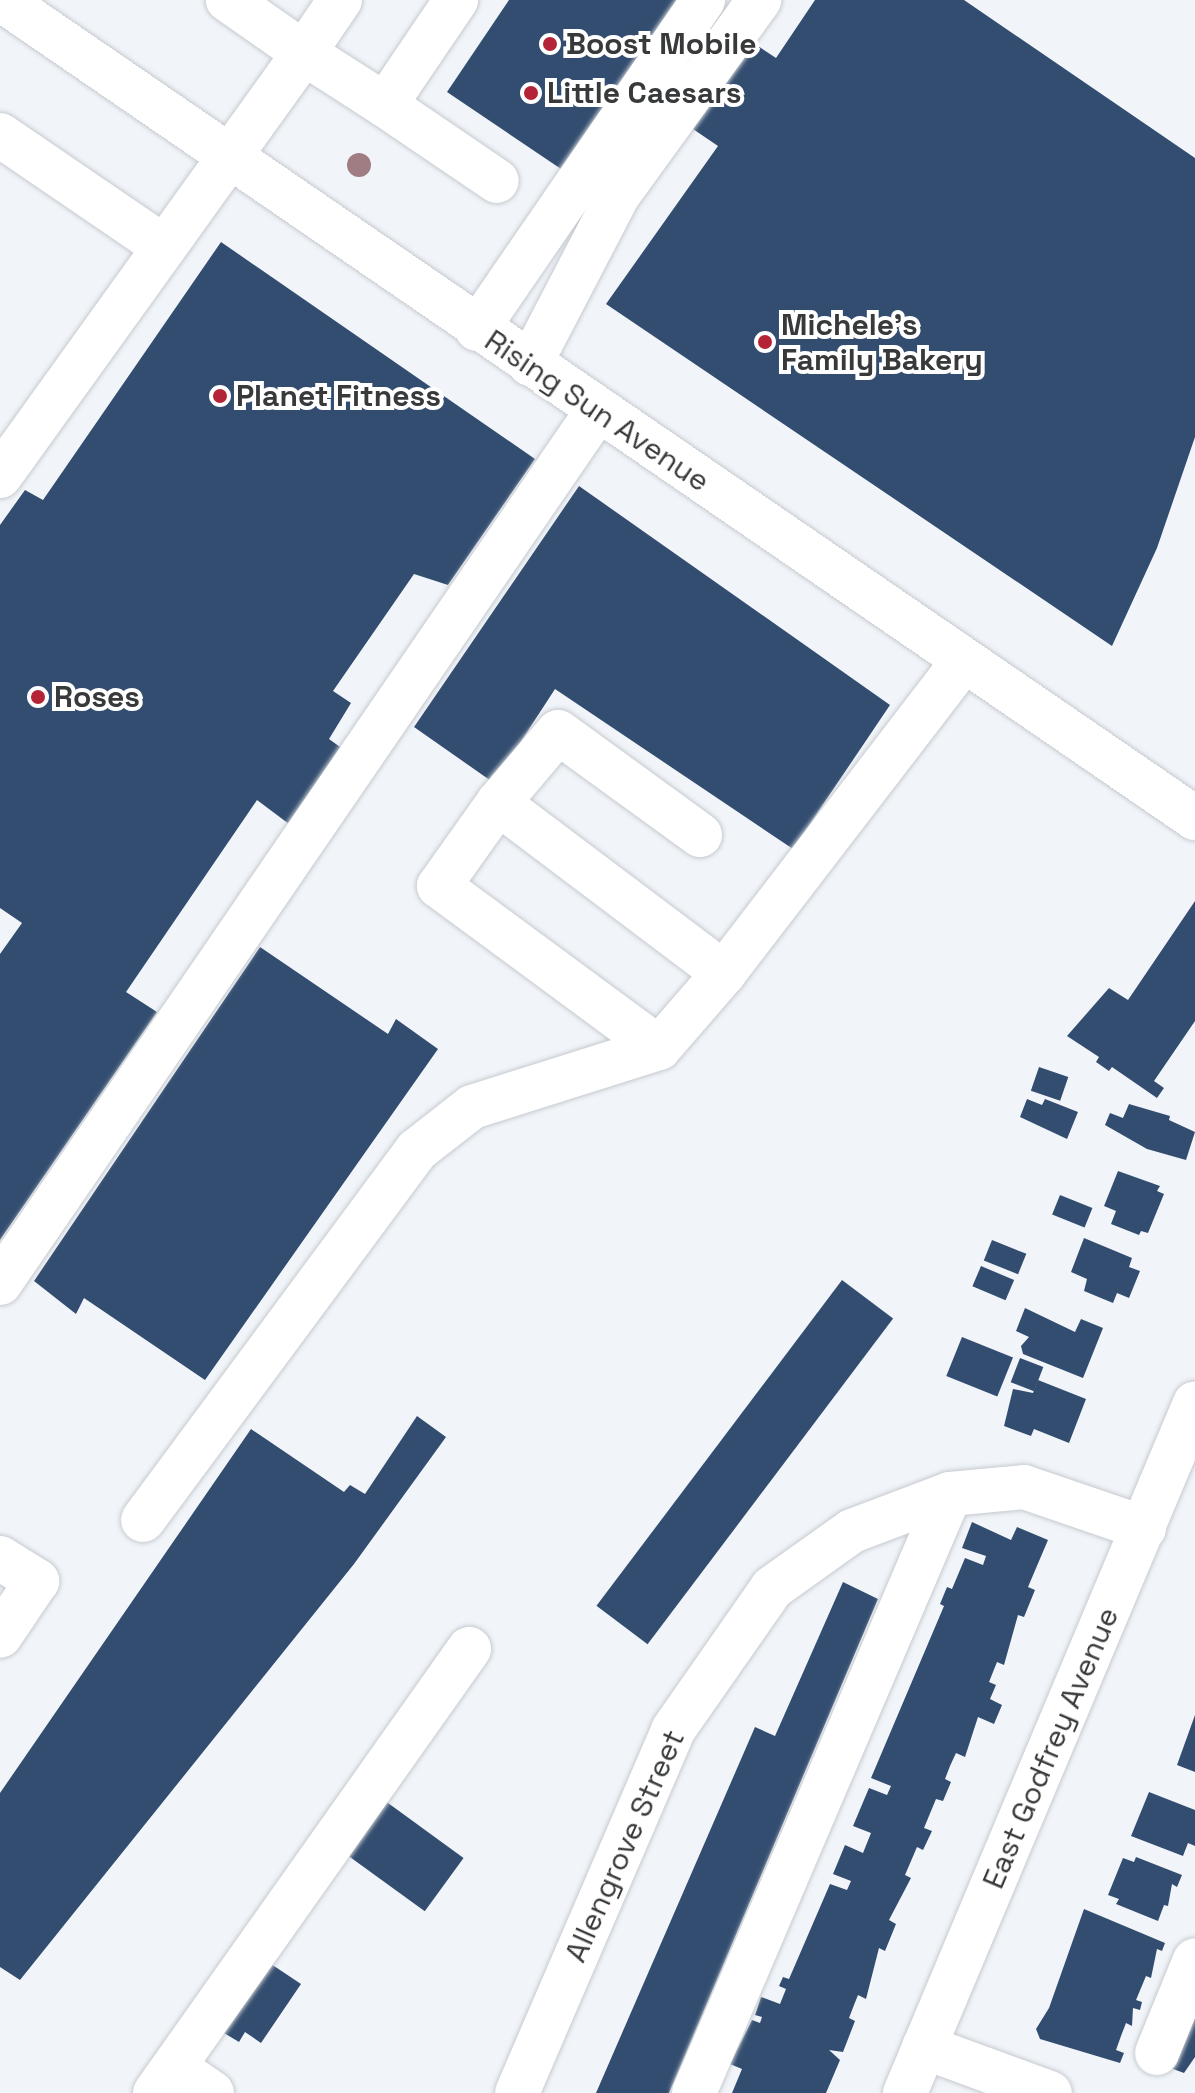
<!DOCTYPE html>
<style>
body{margin:0}
#map{position:relative;width:1195px;height:2093px;overflow:hidden;background:#f1f5fa;font-family:"Space Grotesk",sans-serif}
div>[style]{position:absolute}
.building>*{inset:0;background:#334d70;transform-origin:0 0}
.roads{filter:drop-shadow(0 0 2px #c6cacf) drop-shadow(0 0 2px #c6cacf)}
.minor>*{height:44px;margin:-22px;padding:0 22px;transform-origin:22px;border-radius:22px;background:#fff}
.major>*{height:44px;margin:-22px;padding:0 22px;transform-origin:22px;border-radius:22px;background:#fff}
.trees>*{width:24px;height:24px;margin:-12px;border-radius:50%;background:#a07d82}
.dots>*{width:22px;height:22px;translate:-50% -50%;box-sizing:border-box;border:4px solid #fff;border-radius:50%}
span{translate:-50% -50%;white-space:nowrap;text-align:center;line-height:1.15;-webkit-text-stroke:8px #fff;paint-order:stroke}
.poi-label{font-size:30px;color:#37393b;font-weight:700}
.left{translate:0 -50%;text-align:left}
.street-label{font-size:30px;color:#37393b}
</style>
<div id="map">
<div class="building">
<i style="clip-path:polygon(509px 0,685px 0,567px 173px,447px 92px)"></i>
<i style="clip-path:polygon(815px 0,964px 0,1195px 158px,1195px 437px,1157px 548px,1112px 646px,606px 304px,718px 146px,690px 127px,749px 40px,776px 58px)"></i>
<i style="clip-path:polygon(221px 242px,535px 459px,448px 585px,414px 574px,333px 691px,351px 703px,329px 739px,347px 752px,293px 827px,257px 800px,126px 992px,157px 1012px,0 1240px,0 954px,22px 923px,0 908px,0 525px,25px 490px,43px 500px)"></i>
<i style="clip-path:polygon(579px 486px,890px 705px,793px 849px,555px 689px,494px 783px,414px 727px)"></i>
<i style="clip-path:polygon(1195px 901px,1195px 1021px,1154px 1081px,1164px 1088px,1157px 1098px,1112px 1067px,1109px 1071px,1096px 1062px,1099px 1057px,1067px 1036px,1109px 988px,1128px 1000px)"></i>
<i style="clip-path:polygon(260px 947px,388px 1034px,396px 1019px,438px 1049px,205px 1380px,84px 1298px,76px 1314px,34px 1281px)"></i>
<i style="left:1039px;top:1067px;width:31px;height:25px;rotate:19deg"></i>
<i style="clip-path:polygon(1027px 1099px,1042px 1105px,1045px 1099px,1078px 1112px,1067px 1139px,1020px 1117px)"></i>
<i style="clip-path:polygon(1129px 1104px,1170px 1116px,1169px 1120px,1195px 1132px,1186px 1160px,1147px 1149px,1105px 1125px,1110px 1113px,1123px 1118px)"></i>
<i style="clip-path:polygon(1118px 1171px,1160px 1186px,1157px 1191px,1164px 1194px,1148px 1233px,1141px 1231px,1139px 1235px,1111px 1224px,1116px 1211px,1104px 1206px)"></i>
<i style="left:1060px;top:1195px;width:35px;height:21px;rotate:22deg"></i>
<i style="clip-path:polygon(1084px 1238px,1132px 1258px,1129px 1267px,1140px 1271px,1129px 1298px,1117px 1293px,1113px 1303px,1084px 1291px,1087px 1279px,1071px 1272px)"></i>
<i style="left:992px;top:1240px;width:37px;height:22px;rotate:22deg"></i>
<i style="left:981px;top:1266px;width:36px;height:22px;rotate:23deg"></i>
<i style="left:842px;top:1280px;width:64px;height:408px;rotate:37deg"></i>
<i style="clip-path:polygon(1025px 1308px,1075px 1332px,1081px 1319px,1103px 1328px,1083px 1378px,1023px 1354px,1021px 1346px,1029px 1337px,1016px 1331px)"></i>
<i style="left:962px;top:1337px;width:55px;height:42px;rotate:22deg"></i>
<i style="left:1020px;top:1358px;width:25px;height:26px;rotate:21deg"></i>
<i style="clip-path:polygon(1038px 1380px,1086px 1399px,1069px 1443px,1034px 1429px,1031px 1436px,1004px 1426px,1013px 1389px,1033px 1393px)"></i>
<i style="clip-path:polygon(417px 1416px,446px 1437px,354px 1564px,20px 1980px,0 1967px,0 1793px,251px 1429px,344px 1492px,350px 1485px,365px 1494px)"></i>
<i style="clip-path:polygon(972px 1522px,1011px 1540px,1017px 1527px,1048px 1540px,1028px 1587px,1035px 1590px,1024px 1617px,1018px 1615px,1004px 1665px,997px 1662px,989px 1682px,996px 1685px,990px 1699px,1002px 1705px,994px 1724px,978px 1717px,965px 1757px,956px 1753px,950px 1766px,945px 1779px,951px 1782px,943px 1801px,936px 1799px,924px 1828px,932px 1831px,923px 1850px,917px 1847px,905px 1875px,911px 1878px,889px 1920px,896px 1924px,885px 1951px,879px 1948px,866px 1999px,858px 1995px,854px 2005px,849px 2018px,855px 2021px,843px 2052px,829px 2050px,840px 2060px,826px 2093px,732px 2093px,742px 2069px,730px 2064px,752px 2020px,760px 2023px,762px 2017px,755px 2015px,761px 1997px,780px 2004px,786px 1989px,779px 1986px,783px 1977px,789px 1979px,830px 1884px,847px 1890px,851px 1881px,833px 1874px,845px 1845px,863px 1853px,871px 1833px,853px 1826px,869px 1788px,887px 1795px,891px 1786px,871px 1778px,944px 1606px,940px 1604px,947px 1587px,952px 1589px,965px 1558px,983px 1565px,986px 1556px,962px 1548px)"></i>
<i style="clip-path:polygon(843px 1582px,878px 1599px,669px 2093px,596px 2093px,755px 1727px,775px 1736px)"></i>
<i style="clip-path:polygon(1195px 1715px,1195px 1772px,1177px 1765px)"></i>
<i style="clip-path:polygon(1149px 1792px,1195px 1810px,1195px 1846px,1188px 1843px,1183px 1856px,1131px 1836px)"></i>
<i style="left:377px;top:1795px;width:107px;height:66px;rotate:36deg"></i>
<i style="clip-path:polygon(1136px 1857px,1182px 1875px,1177px 1887px,1172px 1884px,1168px 1906px,1164px 1905px,1158px 1921px,1116px 1904px,1119px 1899px,1108px 1895px,1123px 1858px,1134px 1862px)"></i>
<i style="clip-path:polygon(1084px 1909px,1165px 1943px,1162px 1951px,1157px 1949px,1151px 1978px,1146px 1976px,1136px 2000px,1142px 2002px,1140px 2010px,1133px 2008px,1132px 2026px,1126px 2023px,1121px 2036px,1116px 2050px,1124px 2053px,1120px 2063px,1040px 2039px,1036px 2029px,1049px 2008px)"></i>
<i style="clip-path:polygon(259px 1956px,301px 1984px,261px 2043px,245px 2032px,239px 2042px,224px 2033px)"></i>
<i style="clip-path:polygon(1195px 1992px,1195px 2057px,1184px 2073px,1165px 2066px)"></i>
</div>
<div class="roads">
<div class="minor">
<i style="left:340px;top:0;width:64px;rotate:124.2deg"></i>
<i style="left:304px;top:53px;width:96px;rotate:32.7deg"></i>
<i style="left:385px;top:105px;width:127px;rotate:-55.9deg"></i>
<i style="left:385px;top:105px;width:135px;rotate:34.2deg"></i>
<i style="left:0;top:135px;width:197px;rotate:34.3deg"></i>
<i style="left:477px;top:329px;width:399px;rotate:-55.5deg"></i>
<i style="left:530px;top:364px;width:191px;rotate:-62.5deg"></i>
<i style="left:618px;top:195px;width:241px;rotate:-54.1deg"></i>
<i style="left:0;top:476px;width:521px;rotate:-54.3deg"></i>
<i style="left:304px;top:53px;width:93px;rotate:-145.1deg"></i>
<i style="left:498px;top:803px;width:102px;rotate:125.4deg"></i>
<i style="left:439px;top:886px;width:273px;rotate:36.4deg"></i>
<i style="left:659px;top:1048px;width:99px;rotate:-49.1deg"></i>
<i style="left:700px;top:835px;width:175px;rotate:-144deg"></i>
<i style="left:558px;top:732px;width:93px;rotate:130.2deg"></i>
<i style="left:498px;top:803px;width:283px;rotate:37deg"></i>
<i style="left:724px;top:973px;width:393px;rotate:-52.5deg"></i>
<i style="left:0;top:1283px;width:1057px;rotate:-55.6deg"></i>
<i style="left:143px;top:1520px;width:460px;rotate:-53.5deg"></i>
<i style="left:417px;top:1150px;width:70px;rotate:-38deg"></i>
<i style="left:472px;top:1107px;width:196px;rotate:-17.5deg"></i>
<i style="left:0;top:1558px;width:44px;rotate:31.9deg"></i>
<i style="left:37px;top:1581px;width:66px;rotate:123.9deg"></i>
<i style="left:924px;top:2047px;width:134px;rotate:20.1deg"></i>
<i style="left:1157px;top:2053px;width:100px;rotate:-67.8deg"></i>
<i style="left:174px;top:2067px;width:46px;rotate:34.4deg"></i>
<i style="left:155px;top:2093px;width:544px;rotate:-54.73deg"></i>
<i style="left:517px;top:2093px;width:395px;rotate:-66.7deg"></i>
<i style="left:673px;top:1730px;width:173px;rotate:-55.1deg"></i>
<i style="left:772px;top:1588px;width:98px;rotate:-35.5deg"></i>
<i style="left:852px;top:1531px;width:105px;rotate:-20.7deg"></i>
<i style="left:950px;top:1494px;width:74px;rotate:-5.4deg"></i>
<i style="left:1024px;top:1487px;width:127px;rotate:18.9deg"></i>
<i style="left:694px;top:2093px;width:651px;rotate:-66.86deg"></i>
<i style="left:905px;top:2093px;width:748px;rotate:-67.2deg"></i>
</div>
<div class="major">
<i style="left:2px;top:0;width:1447px;rotate:34.44deg"></i>
</div>
</div>
<div class="trees">
<i style="left:359px;top:165px"></i>
</div>
<div class="dots">
<i style="left:550px;top:44px;background:#b52336"></i>
<i style="left:531px;top:93px;background:#b52336"></i>
<i style="left:765px;top:342px;background:#b52336"></i>
<i style="left:220px;top:396px;background:#b52336"></i>
<i style="left:38px;top:697px;background:#b52336"></i>
</div>
<div class="poi-label">
<span class="left" style="left:566px;top:44px">Boost Mobile</span>
<span class="left" style="left:547px;top:93px">Little Caesars</span>
<span class="left" style="left:781px;top:342px">Michele's<br>Family Bakery</span>
<span class="left" style="left:236px;top:396px">Planet Fitness</span>
<span class="left" style="left:54px;top:697px">Roses</span>
</div>
<div class="street-label">
<span style="left:597px;top:411px;rotate:34deg">Rising Sun Avenue</span>
<span style="left:1051px;top:1748px;rotate:-67deg">East Godfrey Avenue</span>
<span style="left:625px;top:1846px;rotate:-66deg">Allengrove Street</span>
</div>
</div>
